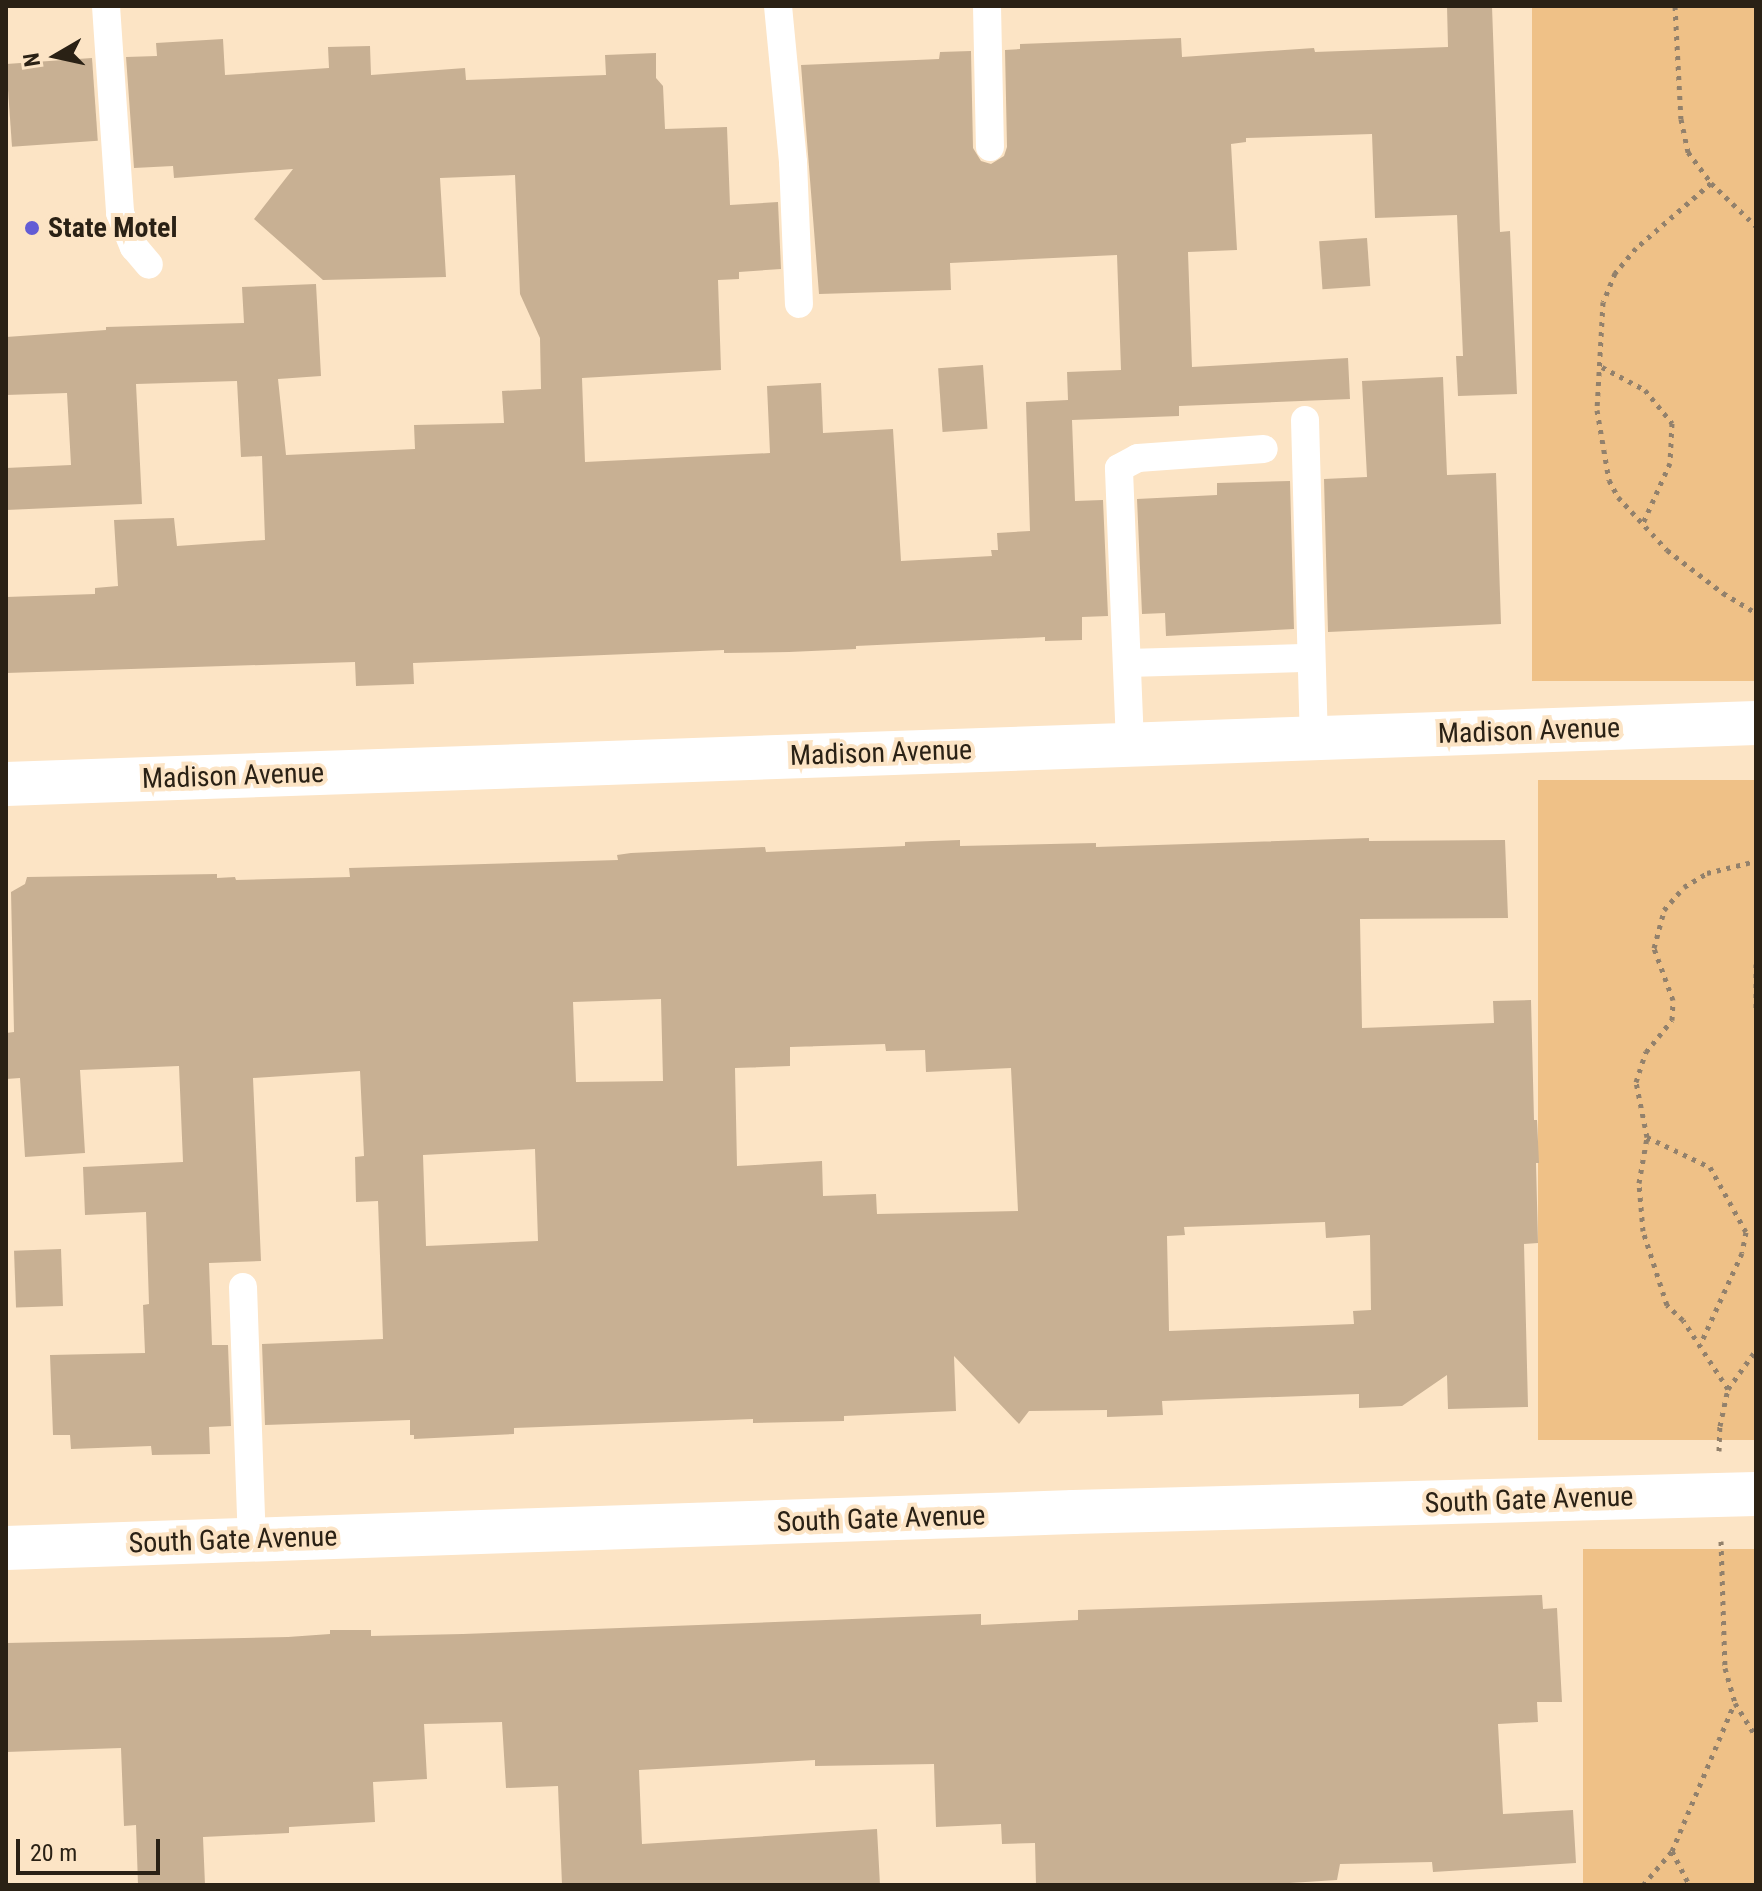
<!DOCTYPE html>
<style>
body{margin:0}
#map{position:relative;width:1762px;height:1891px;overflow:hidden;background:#fce4c5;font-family:"Roboto Condensed",sans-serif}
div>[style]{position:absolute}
.green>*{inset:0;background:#efc187;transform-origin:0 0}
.building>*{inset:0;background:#c8b093;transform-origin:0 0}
.path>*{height:5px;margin-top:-2.5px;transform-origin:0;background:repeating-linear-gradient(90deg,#92816c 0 4px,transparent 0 10px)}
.service>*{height:28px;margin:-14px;padding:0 14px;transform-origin:14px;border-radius:14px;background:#fff}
.minor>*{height:44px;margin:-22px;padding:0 22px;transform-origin:22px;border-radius:22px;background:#fff}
.dots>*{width:22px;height:22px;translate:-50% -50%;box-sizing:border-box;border:4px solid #fce4c5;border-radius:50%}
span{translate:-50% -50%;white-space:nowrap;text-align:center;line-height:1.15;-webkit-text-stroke:8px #fce4c5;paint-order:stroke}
.poi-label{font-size:28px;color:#2a2115;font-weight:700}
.left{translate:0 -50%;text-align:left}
.street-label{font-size:28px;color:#2a2115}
.frame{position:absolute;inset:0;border:8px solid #2a2115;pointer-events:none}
.north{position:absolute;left:16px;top:16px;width:80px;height:80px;-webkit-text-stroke:6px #fce4c5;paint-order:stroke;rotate:261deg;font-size:22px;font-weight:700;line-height:32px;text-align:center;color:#2a2115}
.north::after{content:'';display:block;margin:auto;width:28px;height:36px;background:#2a2115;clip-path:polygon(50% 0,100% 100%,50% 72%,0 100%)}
.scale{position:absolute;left:16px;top:1839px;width:144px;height:36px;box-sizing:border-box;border:4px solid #2a2115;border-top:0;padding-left:10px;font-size:24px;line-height:28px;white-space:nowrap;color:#2a2115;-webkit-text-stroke:6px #fce4c5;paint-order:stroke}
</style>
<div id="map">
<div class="green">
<i style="left:1532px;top:6px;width:224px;height:675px"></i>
<i style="left:1756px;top:780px;width:660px;height:218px;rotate:90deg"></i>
<i style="left:1756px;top:1549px;width:336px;height:173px;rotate:90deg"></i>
</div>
<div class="building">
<i style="clip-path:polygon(1447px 6px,1492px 6px,1500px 232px,1510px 231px,1517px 394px,1458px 396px,1456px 356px,1463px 356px,1457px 215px,1375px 218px,1372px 134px,1246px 138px,1246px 142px,1231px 144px,1237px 250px,1188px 252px,1192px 367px,1348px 358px,1350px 399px,1179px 406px,1179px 416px,1072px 420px,1075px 501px,1103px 500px,1108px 616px,1082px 617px,1082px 640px,1045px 641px,1045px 637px,856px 646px,856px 649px,789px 652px,724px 653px,724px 650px,413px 663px,414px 684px,356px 686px,355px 662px,6px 673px,6px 597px,95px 594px,95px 588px,118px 586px,114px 520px,174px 518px,177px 546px,265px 540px,262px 456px,241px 457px,237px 381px,136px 384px,142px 504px,6px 510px,6px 468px,71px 465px,67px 393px,6px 395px,6px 337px,106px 330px,106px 327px,244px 323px,242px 287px,316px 284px,321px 376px,278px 379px,286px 455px,415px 449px,414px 425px,504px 423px,502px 391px,541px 389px,540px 338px,520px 294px,515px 175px,440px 178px,446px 277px,323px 280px,254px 219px,293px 169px,174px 178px,173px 166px,134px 168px,126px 57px,157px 56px,156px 43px,223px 39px,225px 75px,329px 68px,328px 47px,370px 46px,371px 75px,465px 68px,466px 80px,606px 75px,605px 55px,656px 53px,656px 78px,663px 86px,665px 129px,727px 127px,730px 205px,778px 202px,781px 269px,739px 272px,739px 279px,718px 280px,721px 370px,582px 378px,585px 462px,770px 453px,767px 386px,821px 383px,823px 433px,893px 429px,901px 561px,992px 556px,991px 550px,998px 550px,997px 533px,1030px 531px,1026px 402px,1068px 400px,1067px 372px,1121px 370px,1117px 255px,950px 263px,951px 290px,819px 294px,801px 65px,939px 59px,940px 52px,971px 51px,973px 148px,981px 161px,991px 164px,1004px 156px,1007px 147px,1005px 50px,1020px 49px,1020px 44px,1181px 38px,1182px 57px,1314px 48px,1315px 52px,1448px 47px)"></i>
<i style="left:92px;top:58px;width:83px;height:86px;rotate:86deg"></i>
<i style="left:1367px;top:238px;width:48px;height:48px;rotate:86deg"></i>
<i style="left:983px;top:365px;width:64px;height:45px;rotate:86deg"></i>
<i style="clip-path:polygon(1443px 377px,1447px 475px,1496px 473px,1501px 624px,1328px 632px,1324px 479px,1367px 477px,1362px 381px)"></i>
<i style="clip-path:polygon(1290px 481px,1294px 629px,1166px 636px,1165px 613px,1142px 614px,1137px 499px,1217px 495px,1217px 483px)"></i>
<i style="clip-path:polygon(evenodd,1369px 838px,1369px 841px,1505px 840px,1508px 918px,1360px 919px,1362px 1028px,1494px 1023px,1493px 1001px,1531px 1000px,1534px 1120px,1537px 1120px,1539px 1163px,1536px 1163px,1538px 1243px,1524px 1244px,1528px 1407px,1448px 1409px,1447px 1375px,1402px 1406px,1359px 1408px,1359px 1394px,1162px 1401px,1163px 1415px,1107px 1417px,1107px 1410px,1029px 1411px,1019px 1424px,954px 1356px,956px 1411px,844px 1416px,844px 1421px,753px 1423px,753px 1419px,514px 1428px,514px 1434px,414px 1439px,414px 1435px,410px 1435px,410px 1420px,265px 1425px,262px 1344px,383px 1339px,378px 1201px,356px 1202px,355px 1157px,364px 1156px,360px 1071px,253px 1078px,261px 1261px,209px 1263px,212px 1345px,228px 1345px,231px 1426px,209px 1427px,210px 1454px,152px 1455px,151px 1446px,71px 1449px,70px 1435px,53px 1435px,50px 1355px,145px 1353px,143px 1305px,149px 1304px,146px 1212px,85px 1215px,83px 1167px,183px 1162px,179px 1066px,80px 1070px,85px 1153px,25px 1157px,20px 1078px,6px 1079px,6px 1033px,14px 1032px,11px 892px,25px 884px,27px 877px,217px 874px,217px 878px,235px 877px,236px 880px,350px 877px,349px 868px,618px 860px,617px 855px,631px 853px,765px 847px,766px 852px,905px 846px,905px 842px,960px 840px,960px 846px,1096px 843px,1096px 847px,1369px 838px,661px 999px,663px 1081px,576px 1082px,573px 1002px,661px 999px,1369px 838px,885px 1044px,886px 1051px,925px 1050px,926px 1072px,1011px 1068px,1018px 1211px,877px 1214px,876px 1194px,823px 1196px,822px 1161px,737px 1166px,735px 1068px,790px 1066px,790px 1047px,885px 1044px,1369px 838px,535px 1149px,538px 1241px,426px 1246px,423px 1155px,535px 1149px,1369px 838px,1325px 1222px,1326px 1238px,1370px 1235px,1371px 1310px,1353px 1311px,1354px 1324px,1169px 1331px,1167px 1236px,1185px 1235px,1184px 1227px,1325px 1222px)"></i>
<i style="left:61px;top:1249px;width:57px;height:47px;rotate:88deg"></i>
<i style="clip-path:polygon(1542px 1595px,1543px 1609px,1557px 1608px,1562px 1702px,1537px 1702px,1538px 1722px,1498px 1724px,1503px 1814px,1573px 1810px,1576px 1863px,1433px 1872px,1432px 1862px,1340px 1864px,1337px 1880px,1257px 1885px,1036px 1885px,1035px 1843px,1002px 1844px,1001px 1824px,936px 1827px,934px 1764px,815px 1766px,815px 1760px,639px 1770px,642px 1844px,877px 1829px,880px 1885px,562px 1885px,558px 1786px,506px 1788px,502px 1722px,424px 1724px,427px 1779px,373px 1782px,375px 1822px,289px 1827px,289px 1833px,203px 1837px,205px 1885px,138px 1885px,136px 1825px,124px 1826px,121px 1748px,6px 1752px,6px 1643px,288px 1637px,330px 1634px,330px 1630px,371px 1630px,371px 1636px,463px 1634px,981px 1614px,981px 1625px,1078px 1620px,1078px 1610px)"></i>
</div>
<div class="path">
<i style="left:1675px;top:6px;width:113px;rotate:87deg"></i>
<i style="left:1681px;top:119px;width:34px;rotate:78deg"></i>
<i style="left:1688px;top:152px;width:39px;rotate:53deg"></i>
<i style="left:1711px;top:183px;width:62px;rotate:43.7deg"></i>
<i style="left:1711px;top:183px;width:99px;rotate:139.1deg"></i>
<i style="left:1636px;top:248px;width:33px;rotate:130deg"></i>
<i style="left:1615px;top:273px;width:31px;rotate:112deg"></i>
<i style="left:1603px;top:302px;width:108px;rotate:93.2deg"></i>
<i style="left:1597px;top:410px;width:71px;rotate:80.3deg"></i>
<i style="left:1609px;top:480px;width:19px;rotate:62deg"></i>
<i style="left:1618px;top:497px;width:72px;rotate:47.2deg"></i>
<i style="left:1667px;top:550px;width:71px;rotate:37.5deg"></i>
<i style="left:1723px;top:593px;width:39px;rotate:31deg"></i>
<i style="left:1602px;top:367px;width:49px;rotate:28.1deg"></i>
<i style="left:1645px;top:390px;width:43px;rotate:50.7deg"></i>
<i style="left:1672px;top:423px;width:40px;rotate:92.9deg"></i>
<i style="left:1670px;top:463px;width:66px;rotate:114.2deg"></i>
<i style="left:1756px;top:964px;width:48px;rotate:90deg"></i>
<i style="left:1647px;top:1137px;width:70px;rotate:25.5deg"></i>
<i style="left:1710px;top:1167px;width:74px;rotate:61deg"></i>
<i style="left:1746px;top:1232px;width:21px;rotate:101deg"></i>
<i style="left:1742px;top:1253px;width:101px;rotate:114.5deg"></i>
<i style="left:1728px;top:1389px;width:82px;rotate:-123.1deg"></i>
<i style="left:1683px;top:1320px;width:22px;rotate:-137deg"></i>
<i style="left:1667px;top:1305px;width:78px;rotate:-108deg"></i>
<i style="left:1643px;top:1231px;width:48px;rotate:-94.8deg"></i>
<i style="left:1639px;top:1183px;width:47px;rotate:-80.1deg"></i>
<i style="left:1647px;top:1137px;width:56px;rotate:-101.3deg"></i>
<i style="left:1636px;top:1082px;width:32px;rotate:-72deg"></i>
<i style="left:1646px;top:1052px;width:41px;rotate:-50.9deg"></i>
<i style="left:1672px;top:1020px;width:20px;rotate:-87deg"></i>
<i style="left:1673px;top:1000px;width:55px;rotate:-110.1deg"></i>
<i style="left:1654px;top:948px;width:39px;rotate:-75deg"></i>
<i style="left:1664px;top:910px;width:30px;rotate:-49deg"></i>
<i style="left:1684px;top:887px;width:27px;rotate:-31deg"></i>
<i style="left:1707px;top:873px;width:50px;rotate:-13.8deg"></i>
<i style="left:1719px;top:1451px;width:25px;rotate:-88deg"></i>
<i style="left:1720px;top:1426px;width:38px;rotate:-78deg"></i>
<i style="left:1728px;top:1389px;width:48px;rotate:-54.3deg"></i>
<i style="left:1721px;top:1541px;width:127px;rotate:88.2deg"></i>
<i style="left:1725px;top:1668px;width:36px;rotate:74deg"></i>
<i style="left:1735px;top:1703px;width:39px;rotate:58deg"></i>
<i style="left:1672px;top:1851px;width:38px;rotate:63deg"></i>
<i style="left:1643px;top:1885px;width:45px;rotate:-49.5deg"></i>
<i style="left:1672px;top:1851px;width:160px;rotate:-67.1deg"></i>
</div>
<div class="service">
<i style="left:106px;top:6px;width:207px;rotate:86.1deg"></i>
<i style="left:120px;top:213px;width:37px;rotate:68deg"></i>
<i style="left:134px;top:247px;width:23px;rotate:50deg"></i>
<i style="left:778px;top:6px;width:157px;rotate:84.5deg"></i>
<i style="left:793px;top:162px;width:142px;rotate:87.6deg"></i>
<i style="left:987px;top:6px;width:141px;rotate:88.8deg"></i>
<i style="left:1305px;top:420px;width:318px;rotate:88.4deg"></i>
<i style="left:1127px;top:663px;width:184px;rotate:-1.6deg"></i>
<i style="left:1130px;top:744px;width:276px;rotate:-92.3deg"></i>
<i style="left:1119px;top:468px;width:21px;rotate:-28deg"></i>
<i style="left:1138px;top:458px;width:126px;rotate:-4.1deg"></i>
<i style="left:243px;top:1287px;width:253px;rotate:88deg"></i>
</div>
<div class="minor">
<i style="left:6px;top:784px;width:1751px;rotate:-2deg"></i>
<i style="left:6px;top:1548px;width:1068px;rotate:-1.93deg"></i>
<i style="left:1073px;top:1512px;width:683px;rotate:-1.51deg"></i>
</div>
<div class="dots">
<i style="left:32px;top:228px;background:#635cd5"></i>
</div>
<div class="poi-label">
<span class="left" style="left:48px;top:228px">State Motel</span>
</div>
<div class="street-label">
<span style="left:1529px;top:731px;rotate:-2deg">Madison Avenue</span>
<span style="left:881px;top:753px;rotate:-2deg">Madison Avenue</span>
<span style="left:233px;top:776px;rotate:-2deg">Madison Avenue</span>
<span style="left:1529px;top:1500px;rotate:-2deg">South Gate Avenue</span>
<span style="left:881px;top:1519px;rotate:-2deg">South Gate Avenue</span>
<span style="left:233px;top:1540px;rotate:-2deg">South Gate Avenue</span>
</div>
<div class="frame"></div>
<div class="north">N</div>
<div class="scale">20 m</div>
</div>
